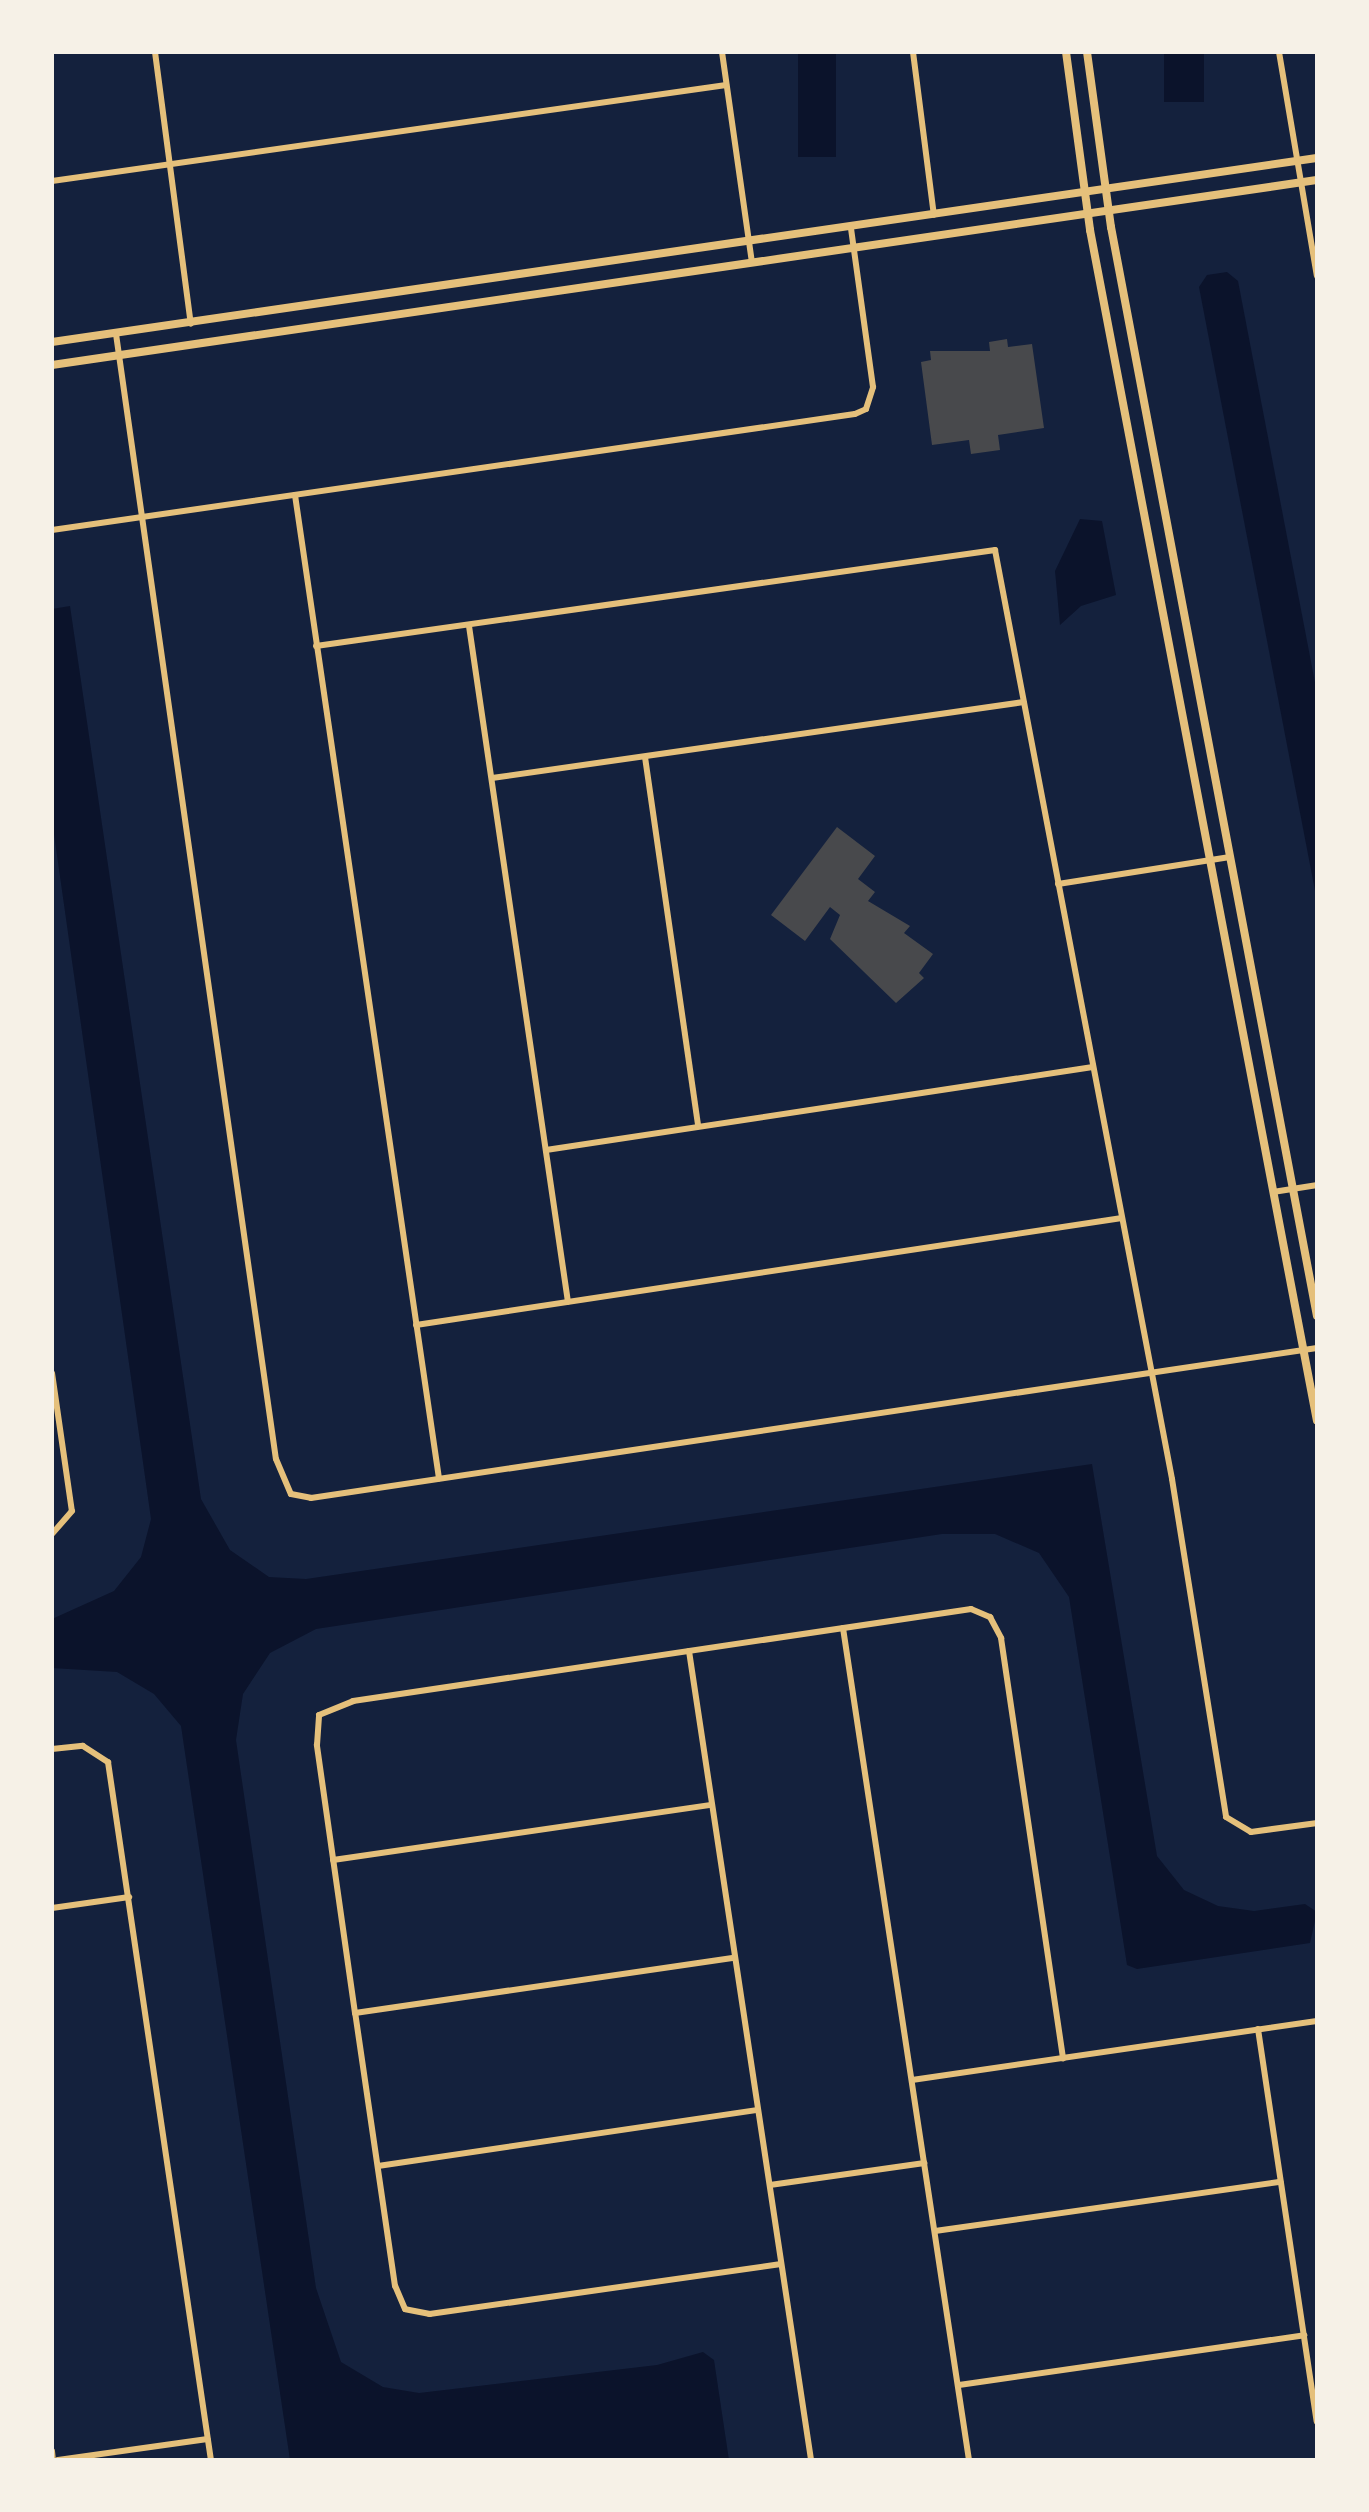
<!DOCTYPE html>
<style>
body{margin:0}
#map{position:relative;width:1369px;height:2512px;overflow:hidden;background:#14213d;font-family:Overpass,sans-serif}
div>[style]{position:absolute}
.water>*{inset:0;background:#0b132b;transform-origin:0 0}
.building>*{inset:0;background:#48494c}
.minor>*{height:6px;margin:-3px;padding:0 3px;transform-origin:3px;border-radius:3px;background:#e5c07b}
.tertiary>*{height:8px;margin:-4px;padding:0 4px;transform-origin:4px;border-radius:4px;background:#e5c07b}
span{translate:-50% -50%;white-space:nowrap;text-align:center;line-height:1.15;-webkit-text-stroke:6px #f6f1e7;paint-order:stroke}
.frame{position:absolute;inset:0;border:54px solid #f6f1e7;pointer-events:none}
</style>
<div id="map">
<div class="water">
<i style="left:798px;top:52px;width:38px;height:105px"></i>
<i style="left:1164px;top:52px;width:40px;height:50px"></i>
<i style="clip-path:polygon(1227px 272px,1238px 281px,1317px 693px,1317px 901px,1199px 287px,1207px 275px)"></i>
<i style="clip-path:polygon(1080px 519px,1102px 521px,1116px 595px,1081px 606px,1060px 625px,1055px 571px)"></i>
<i style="clip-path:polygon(70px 606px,201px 1499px,230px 1550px,269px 1577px,306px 1579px,1092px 1464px,1157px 1856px,1184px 1890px,1218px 1906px,1254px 1911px,1305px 1904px,1317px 1912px,1310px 1943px,1137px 1969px,1127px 1965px,1069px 1597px,1039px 1553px,995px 1534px,942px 1534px,316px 1629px,270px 1653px,243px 1694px,236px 1740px,316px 2288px,341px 2362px,383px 2387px,419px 2393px,657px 2365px,703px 2352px,714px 2360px,729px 2460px,290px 2460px,181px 1726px,154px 1694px,117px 1672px,52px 1668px,52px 1619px,114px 1591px,141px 1557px,151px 1519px,52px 820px,52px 609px)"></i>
</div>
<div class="building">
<i style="clip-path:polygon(1007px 339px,1008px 347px,1032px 344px,1044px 428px,998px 435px,1000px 450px,971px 454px,969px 440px,932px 445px,921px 362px,931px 360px,930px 351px,990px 351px,989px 342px)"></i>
<i style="clip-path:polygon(837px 827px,875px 856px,858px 879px,875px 892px,868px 901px,910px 926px,904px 933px,933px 954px,919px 973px,924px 978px,896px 1003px,830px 939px,840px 915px,830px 907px,805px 941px,771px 915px)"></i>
</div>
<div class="minor">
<i style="left:155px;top:52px;width:274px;rotate:82.5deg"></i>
<i style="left:722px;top:52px;width:213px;rotate:81.9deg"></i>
<i style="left:913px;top:52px;width:164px;rotate:82.7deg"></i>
<i style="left:1279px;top:52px;width:227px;rotate:80.4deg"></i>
<i style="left:52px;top:181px;width:681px;rotate:-8.11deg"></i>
<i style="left:116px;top:334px;width:1136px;rotate:81.91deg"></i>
<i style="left:276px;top:1459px;width:38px;rotate:67deg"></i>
<i style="left:291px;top:1494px;width:20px;rotate:11deg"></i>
<i style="left:311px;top:1498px;width:1017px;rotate:-8.48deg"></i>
<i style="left:295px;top:495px;width:994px;rotate:81.67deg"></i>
<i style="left:52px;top:530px;width:811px;rotate:-8.22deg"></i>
<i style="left:855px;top:414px;width:12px;rotate:-24deg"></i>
<i style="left:866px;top:409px;width:23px;rotate:-72deg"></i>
<i style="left:873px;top:387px;width:160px;rotate:-97.9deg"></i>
<i style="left:469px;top:626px;width:683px;rotate:81.67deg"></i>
<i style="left:316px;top:646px;width:686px;rotate:-8.05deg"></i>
<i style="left:995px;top:550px;width:946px;rotate:79.21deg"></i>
<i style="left:1172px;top:1479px;width:342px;rotate:80.9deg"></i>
<i style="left:1226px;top:1817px;width:29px;rotate:31deg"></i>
<i style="left:1251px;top:1832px;width:67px;rotate:-7.8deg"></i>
<i style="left:645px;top:757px;width:373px;rotate:81.8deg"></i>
<i style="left:492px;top:778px;width:537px;rotate:-8.13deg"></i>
<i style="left:1058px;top:884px;width:174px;rotate:-8.9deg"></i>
<i style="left:546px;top:1150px;width:553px;rotate:-8.63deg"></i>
<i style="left:1273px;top:1192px;width:45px;rotate:-9deg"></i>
<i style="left:416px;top:1325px;width:714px;rotate:-8.62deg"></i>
<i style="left:52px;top:1373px;width:139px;rotate:81.8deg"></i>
<i style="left:72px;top:1511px;width:30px;rotate:131deg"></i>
<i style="left:843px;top:1628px;width:841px;rotate:81.39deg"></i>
<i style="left:689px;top:1651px;width:818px;rotate:81.42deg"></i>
<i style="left:52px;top:1749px;width:31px;rotate:-6deg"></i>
<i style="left:83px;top:1746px;width:30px;rotate:33deg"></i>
<i style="left:108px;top:1762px;width:706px;rotate:81.61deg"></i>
<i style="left:333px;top:1860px;width:382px;rotate:-8.3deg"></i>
<i style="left:52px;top:1908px;width:78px;rotate:-8.1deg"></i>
<i style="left:355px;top:2013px;width:383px;rotate:-8.3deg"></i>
<i style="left:1258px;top:2029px;width:397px;rotate:81.5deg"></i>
<i style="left:912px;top:2080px;width:409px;rotate:-8.3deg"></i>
<i style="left:378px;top:2166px;width:384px;rotate:-8.4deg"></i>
<i style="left:770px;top:2185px;width:156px;rotate:-8.1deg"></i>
<i style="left:935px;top:2231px;width:349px;rotate:-8.1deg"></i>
<i style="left:781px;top:2264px;width:355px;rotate:171.9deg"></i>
<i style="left:430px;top:2314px;width:25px;rotate:-169deg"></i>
<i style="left:405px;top:2309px;width:25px;rotate:-113deg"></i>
<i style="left:395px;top:2286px;width:276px;rotate:-98.3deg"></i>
<i style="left:355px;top:2013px;width:271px;rotate:-98.1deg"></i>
<i style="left:317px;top:1745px;width:30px;rotate:-86deg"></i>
<i style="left:319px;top:1715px;width:37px;rotate:-22deg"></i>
<i style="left:353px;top:1701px;width:625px;rotate:-8.47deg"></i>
<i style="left:971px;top:1609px;width:21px;rotate:23deg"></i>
<i style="left:990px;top:1617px;width:24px;rotate:62deg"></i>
<i style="left:1001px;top:1638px;width:425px;rotate:81.6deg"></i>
<i style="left:959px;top:2385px;width:349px;rotate:-8.2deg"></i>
<i style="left:52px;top:2451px;width:9px;rotate:84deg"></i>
<i style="left:58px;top:2460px;width:151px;rotate:-8deg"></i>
</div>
<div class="tertiary">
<i style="left:1066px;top:52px;width:180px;rotate:82.3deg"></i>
<i style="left:1090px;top:230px;width:1212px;rotate:79.21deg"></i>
<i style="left:1087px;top:52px;width:177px;rotate:82.2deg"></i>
<i style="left:1111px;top:227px;width:1108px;rotate:79.29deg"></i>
<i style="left:52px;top:342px;width:1278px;rotate:-8.28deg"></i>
<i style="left:52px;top:365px;width:1278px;rotate:-8.32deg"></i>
</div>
<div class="frame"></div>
</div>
